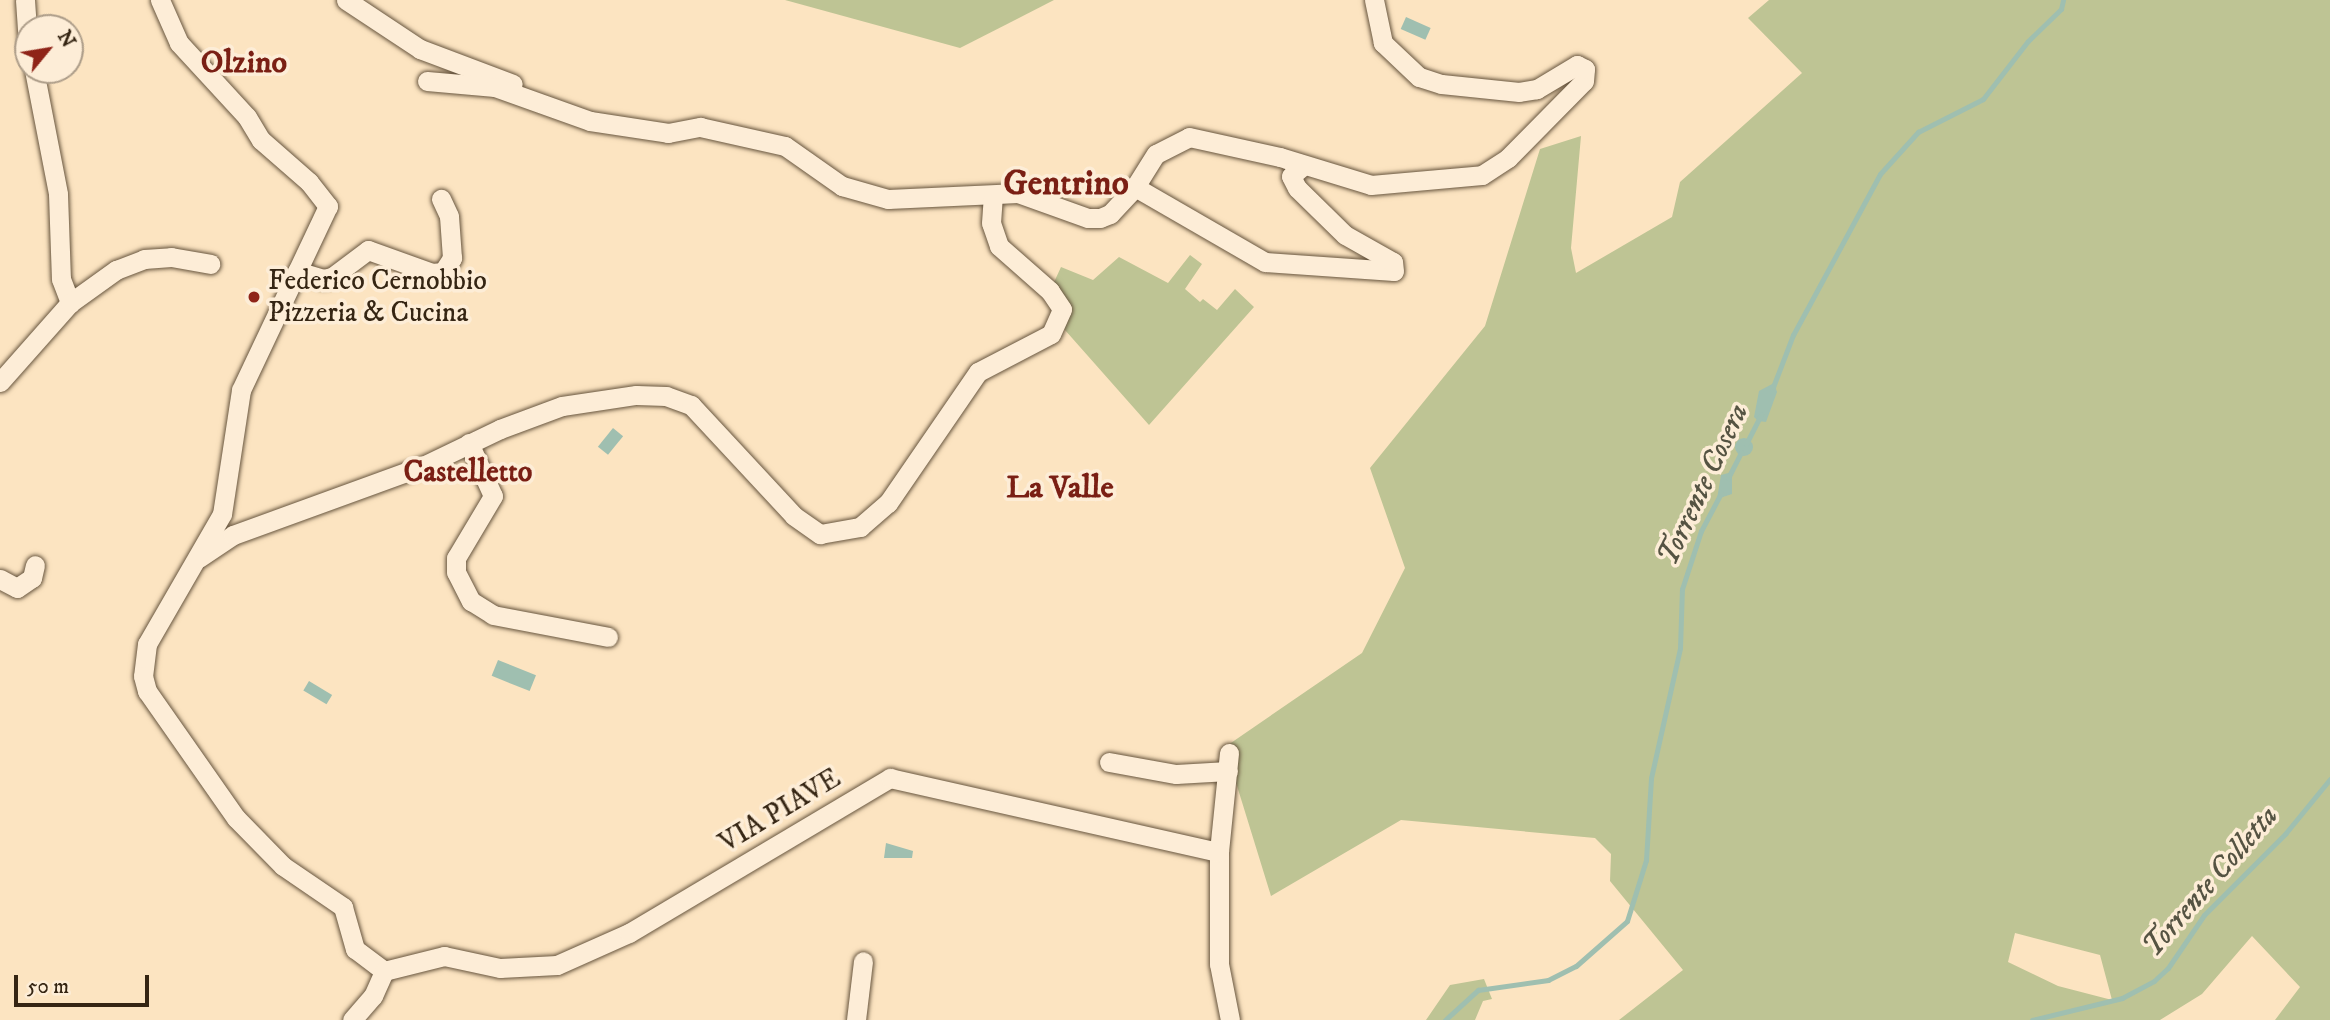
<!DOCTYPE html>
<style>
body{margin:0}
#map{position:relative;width:2330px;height:1020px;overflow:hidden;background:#fce4c1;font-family:"IM FELL DW Pica",serif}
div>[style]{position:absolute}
.green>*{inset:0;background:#bec494}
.water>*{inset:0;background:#9fbfb0;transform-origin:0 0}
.round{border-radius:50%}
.stream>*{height:5px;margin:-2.5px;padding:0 2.5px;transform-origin:2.5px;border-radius:2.5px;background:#9fbfb0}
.roads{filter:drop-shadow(0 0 2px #67553e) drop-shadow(0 0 2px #67553e)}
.minor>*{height:19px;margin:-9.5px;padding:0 9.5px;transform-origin:9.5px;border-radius:9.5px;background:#fdedd7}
.dots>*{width:19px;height:19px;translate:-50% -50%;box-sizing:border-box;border:4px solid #fdedd7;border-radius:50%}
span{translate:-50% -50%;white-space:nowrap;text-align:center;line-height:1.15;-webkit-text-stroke:7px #fdedd7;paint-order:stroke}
.poi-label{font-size:28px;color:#352513}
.left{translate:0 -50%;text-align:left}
.street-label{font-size:28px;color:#352513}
.neighbourhood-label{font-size:30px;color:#7a1f14;font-weight:700}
.water-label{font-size:30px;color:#555342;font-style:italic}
.quarter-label{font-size:32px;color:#7a1f14;font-weight:700}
.district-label{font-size:35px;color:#7a1f14;font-weight:700}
.north{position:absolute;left:14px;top:14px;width:70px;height:70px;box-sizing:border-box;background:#fdedd7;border:2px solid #ad9d89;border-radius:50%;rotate:60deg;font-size:19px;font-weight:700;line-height:28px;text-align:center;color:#352513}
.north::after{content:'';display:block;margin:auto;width:24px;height:32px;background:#8f2418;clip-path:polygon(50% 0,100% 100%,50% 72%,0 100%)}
.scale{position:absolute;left:14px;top:975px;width:135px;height:32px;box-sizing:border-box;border:4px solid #352513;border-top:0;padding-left:9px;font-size:21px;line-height:24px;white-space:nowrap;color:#352513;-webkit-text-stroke:5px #fdedd7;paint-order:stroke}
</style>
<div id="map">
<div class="green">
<i style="clip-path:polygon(785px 0,1054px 0,960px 48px)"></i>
<i style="clip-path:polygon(evenodd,1769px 0,2330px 0,2330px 1020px,2275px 1020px,2300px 987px,2252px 936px,2202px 994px,2160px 1020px,1619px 1020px,1683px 970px,1610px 881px,1611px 854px,1595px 838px,1401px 820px,1271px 896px,1225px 747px,1362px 653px,1405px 568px,1370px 468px,1485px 326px,1540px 149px,1581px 136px,1571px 248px,1576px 273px,1672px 217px,1680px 182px,1802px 73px,1748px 18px,1769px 0,2015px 933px,2100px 955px,2112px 1000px,2058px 986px,2008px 962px,2015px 933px)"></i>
<i style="clip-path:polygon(1190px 255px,1202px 264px,1185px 289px,1200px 302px,1203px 299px,1217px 310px,1235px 289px,1254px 307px,1149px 425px,1057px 321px,1050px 291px,1061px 267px,1093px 280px,1119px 257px,1168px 283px)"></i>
<i style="clip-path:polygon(1484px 979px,1492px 999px,1483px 1001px,1475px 1020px,1426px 1020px,1450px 985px)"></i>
</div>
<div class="water">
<i style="left:1406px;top:17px;width:27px;height:13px;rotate:24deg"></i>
<i style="clip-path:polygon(1774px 383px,1777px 392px,1766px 422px,1758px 421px,1754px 417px,1759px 391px)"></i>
<i style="left:613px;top:428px;width:13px;height:24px;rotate:39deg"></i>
<i class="round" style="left:1735px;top:438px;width:18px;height:18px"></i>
<i style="clip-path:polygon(1732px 472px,1732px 494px,1717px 499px,1721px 475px)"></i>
<i style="left:498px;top:660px;width:41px;height:17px;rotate:22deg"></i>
<i style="left:309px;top:681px;width:27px;height:11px;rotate:31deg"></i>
<i style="clip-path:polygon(886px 843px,913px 851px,912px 858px,884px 858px)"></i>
</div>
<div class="stream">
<i style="left:1773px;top:387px;width:56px;rotate:-69deg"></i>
<i style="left:1793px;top:335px;width:183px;rotate:-61.6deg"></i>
<i style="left:1880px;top:174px;width:57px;rotate:-47.9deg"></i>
<i style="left:1918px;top:132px;width:73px;rotate:-26.9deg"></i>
<i style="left:1983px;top:99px;width:73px;rotate:-52.2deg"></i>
<i style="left:2028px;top:41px;width:46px;rotate:-44.1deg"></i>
<i style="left:2061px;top:9px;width:9px;rotate:-77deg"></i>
<i style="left:1746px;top:444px;width:33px;rotate:-63deg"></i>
<i style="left:1728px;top:478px;width:29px;rotate:-63deg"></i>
<i style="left:1445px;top:1020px;width:45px;rotate:-42.3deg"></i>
<i style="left:1478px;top:990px;width:71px;rotate:-8.1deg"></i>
<i style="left:1548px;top:980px;width:31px;rotate:-27deg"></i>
<i style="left:1576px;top:966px;width:68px;rotate:-41.4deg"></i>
<i style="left:1627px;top:921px;width:64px;rotate:-72.7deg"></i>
<i style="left:1646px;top:860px;width:82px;rotate:-86.5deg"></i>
<i style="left:1651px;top:778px;width:133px;rotate:-77.4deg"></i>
<i style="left:1680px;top:648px;width:59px;rotate:-88.1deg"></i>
<i style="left:1682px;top:589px;width:61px;rotate:-71.9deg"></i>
<i style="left:1701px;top:531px;width:43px;rotate:-62.2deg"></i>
<i style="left:2032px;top:1020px;width:93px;rotate:-13.7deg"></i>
<i style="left:2122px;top:998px;width:36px;rotate:-28deg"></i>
<i style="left:2154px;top:981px;width:19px;rotate:-43deg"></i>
<i style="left:2168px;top:968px;width:64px;rotate:-55.8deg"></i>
<i style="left:2204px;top:915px;width:115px;rotate:-45deg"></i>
<i style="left:2285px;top:834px;width:71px;rotate:-50.7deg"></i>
</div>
<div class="roads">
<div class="minor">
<i style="left:25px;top:0;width:44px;rotate:86.1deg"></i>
<i style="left:160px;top:0;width:47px;rotate:66.2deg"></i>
<i style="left:179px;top:43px;width:100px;rotate:47.4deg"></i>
<i style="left:247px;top:117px;width:27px;rotate:59deg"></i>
<i style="left:261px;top:140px;width:64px;rotate:41.2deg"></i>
<i style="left:309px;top:182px;width:31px;rotate:52deg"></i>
<i style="left:328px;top:206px;width:204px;rotate:115.3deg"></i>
<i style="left:241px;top:390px;width:125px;rotate:98.7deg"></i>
<i style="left:222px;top:514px;width:150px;rotate:120deg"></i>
<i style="left:147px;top:644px;width:32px;rotate:97deg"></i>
<i style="left:143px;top:676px;width:16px;rotate:75deg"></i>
<i style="left:147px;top:691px;width:155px;rotate:55deg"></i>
<i style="left:236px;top:818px;width:67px;rotate:45.6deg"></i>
<i style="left:283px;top:866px;width:73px;rotate:34.3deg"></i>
<i style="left:343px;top:907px;width:44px;rotate:74.1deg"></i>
<i style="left:355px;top:949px;width:36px;rotate:37deg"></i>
<i style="left:346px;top:0;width:89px;rotate:33.5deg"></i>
<i style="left:420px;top:49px;width:99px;rotate:20.6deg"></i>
<i style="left:34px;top:70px;width:126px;rotate:79deg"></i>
<i style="left:58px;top:194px;width:85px;rotate:88deg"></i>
<i style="left:61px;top:279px;width:26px;rotate:69deg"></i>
<i style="left:427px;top:81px;width:68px;rotate:5deg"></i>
<i style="left:495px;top:87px;width:101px;rotate:19.7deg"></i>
<i style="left:590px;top:121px;width:79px;rotate:8.7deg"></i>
<i style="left:668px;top:133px;width:33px;rotate:-11deg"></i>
<i style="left:700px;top:127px;width:87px;rotate:12.6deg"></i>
<i style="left:785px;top:146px;width:70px;rotate:35.1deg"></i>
<i style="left:842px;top:186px;width:48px;rotate:15.8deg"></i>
<i style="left:888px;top:199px;width:130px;rotate:-2.6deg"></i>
<i style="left:1018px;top:193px;width:74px;rotate:19.7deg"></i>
<i style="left:1088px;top:218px;width:12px"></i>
<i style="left:1100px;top:218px;width:11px;rotate:-22deg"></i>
<i style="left:1110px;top:214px;width:37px;rotate:-47deg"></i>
<i style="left:1135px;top:187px;width:39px;rotate:-58deg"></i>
<i style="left:1156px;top:154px;width:37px;rotate:-27deg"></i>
<i style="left:1189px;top:137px;width:93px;rotate:12.4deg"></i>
<i style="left:1280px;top:157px;width:95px;rotate:17.1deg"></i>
<i style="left:1371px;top:185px;width:111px;rotate:-5.1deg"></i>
<i style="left:1482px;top:175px;width:31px;rotate:-33deg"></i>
<i style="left:1508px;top:158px;width:108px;rotate:-45.4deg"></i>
<i style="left:1584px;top:81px;width:12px;rotate:-85deg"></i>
<i style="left:1585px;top:69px;width:9px;rotate:-153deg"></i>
<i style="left:1577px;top:65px;width:47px;rotate:149deg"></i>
<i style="left:1537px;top:89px;width:18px;rotate:171deg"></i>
<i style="left:1519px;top:92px;width:78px;rotate:-174.1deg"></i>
<i style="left:1441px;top:84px;width:23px;rotate:-162deg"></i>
<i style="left:1419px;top:77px;width:50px;rotate:-136.6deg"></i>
<i style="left:1383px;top:43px;width:44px;rotate:-101.8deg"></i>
<i style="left:1135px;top:187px;width:150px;rotate:30deg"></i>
<i style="left:1265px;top:262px;width:129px;rotate:4deg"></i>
<i style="left:1394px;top:271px;width:9px;rotate:-96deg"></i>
<i style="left:1393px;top:262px;width:55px;rotate:-150.6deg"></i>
<i style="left:1345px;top:235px;width:67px;rotate:-135.6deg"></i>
<i style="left:1297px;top:188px;width:13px;rotate:-117deg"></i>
<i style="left:1291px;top:176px;width:16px;rotate:-40deg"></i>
<i style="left:297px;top:271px;width:27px;rotate:17deg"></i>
<i style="left:323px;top:279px;width:9px;rotate:-13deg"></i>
<i style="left:332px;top:277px;width:45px;rotate:-36.9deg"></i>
<i style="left:368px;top:250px;width:68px;rotate:19.8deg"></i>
<i style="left:432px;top:273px;width:11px;rotate:-5deg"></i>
<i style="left:443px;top:272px;width:17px;rotate:-57deg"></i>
<i style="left:452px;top:258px;width:42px;rotate:-94.1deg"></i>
<i style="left:449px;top:216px;width:19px;rotate:-115deg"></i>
<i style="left:0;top:382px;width:106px;rotate:-48.5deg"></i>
<i style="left:70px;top:303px;width:57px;rotate:-35.7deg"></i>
<i style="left:116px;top:270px;width:30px;rotate:-21deg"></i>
<i style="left:144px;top:259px;width:27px;rotate:-4deg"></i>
<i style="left:171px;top:257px;width:40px;rotate:10deg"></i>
<i style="left:469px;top:443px;width:58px;rotate:65.6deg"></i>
<i style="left:493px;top:496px;width:72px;rotate:120.8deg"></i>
<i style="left:456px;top:558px;width:14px;rotate:90deg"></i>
<i style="left:456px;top:572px;width:33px;rotate:63deg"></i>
<i style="left:471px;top:601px;width:26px;rotate:32deg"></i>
<i style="left:493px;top:615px;width:117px;rotate:10.8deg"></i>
<i style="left:199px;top:558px;width:41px;rotate:-34.1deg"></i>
<i style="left:233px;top:535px;width:204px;rotate:-20deg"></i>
<i style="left:425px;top:465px;width:83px;rotate:-25.6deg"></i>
<i style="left:500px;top:429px;width:66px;rotate:-20.4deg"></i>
<i style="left:562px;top:406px;width:75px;rotate:-8.5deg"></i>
<i style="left:636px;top:395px;width:30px;rotate:2deg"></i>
<i style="left:666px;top:396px;width:27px;rotate:20deg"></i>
<i style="left:691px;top:405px;width:151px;rotate:47.1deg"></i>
<i style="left:794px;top:516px;width:32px;rotate:35deg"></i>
<i style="left:820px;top:534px;width:41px;rotate:-9.9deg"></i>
<i style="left:860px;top:527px;width:37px;rotate:-41deg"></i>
<i style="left:888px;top:503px;width:159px;rotate:-55.5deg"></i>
<i style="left:978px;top:372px;width:82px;rotate:-27.5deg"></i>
<i style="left:1051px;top:334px;width:27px;rotate:-66deg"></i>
<i style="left:1062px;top:309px;width:22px;rotate:-124deg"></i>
<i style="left:1050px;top:291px;width:68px;rotate:-138.6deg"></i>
<i style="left:999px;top:246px;width:24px;rotate:-109deg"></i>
<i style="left:991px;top:223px;width:26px;rotate:-86deg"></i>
<i style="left:0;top:579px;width:19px;rotate:28deg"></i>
<i style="left:17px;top:588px;width:18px;rotate:-34deg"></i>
<i style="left:32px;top:578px;width:13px;rotate:-77deg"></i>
<i style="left:1229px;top:753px;width:100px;rotate:95.8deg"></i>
<i style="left:1219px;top:852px;width:112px;rotate:90deg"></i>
<i style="left:1219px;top:964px;width:57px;rotate:78.9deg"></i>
<i style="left:1109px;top:762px;width:68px;rotate:10.2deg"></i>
<i style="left:1176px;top:774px;width:52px;rotate:-3.3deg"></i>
<i style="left:384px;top:971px;width:62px;rotate:-14deg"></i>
<i style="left:444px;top:956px;width:57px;rotate:12.1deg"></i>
<i style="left:500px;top:968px;width:57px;rotate:-3deg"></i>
<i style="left:557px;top:965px;width:79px;rotate:-24deg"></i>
<i style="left:629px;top:933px;width:304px;rotate:-30.7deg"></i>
<i style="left:890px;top:778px;width:337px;rotate:12.7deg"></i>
<i style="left:352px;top:1020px;width:32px;rotate:-49deg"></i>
<i style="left:373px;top:996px;width:27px;rotate:-66deg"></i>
<i style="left:856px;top:1020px;width:59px;rotate:-83.2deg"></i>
</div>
</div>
<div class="dots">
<i style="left:254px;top:297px;background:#8f2418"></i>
</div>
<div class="poi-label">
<span class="left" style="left:268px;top:297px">Federico Cernobbio<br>Pizzeria &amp; Cucina</span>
</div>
<div class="street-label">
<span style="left:780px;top:811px;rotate:-31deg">VIA PIAVE</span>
</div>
<div class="neighbourhood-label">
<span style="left:468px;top:473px">Castelletto</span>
</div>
<div class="water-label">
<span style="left:1704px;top:485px;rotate:-65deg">Torrente Cosera</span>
<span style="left:2211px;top:882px;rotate:-49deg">Torrente Colletta</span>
</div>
<div class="quarter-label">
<span style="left:244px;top:63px">Olzino</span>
<span style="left:1060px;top:488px">La Valle</span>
</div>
<div class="district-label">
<span style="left:1066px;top:184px">Gentrino</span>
</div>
<div class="north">N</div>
<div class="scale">50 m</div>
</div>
